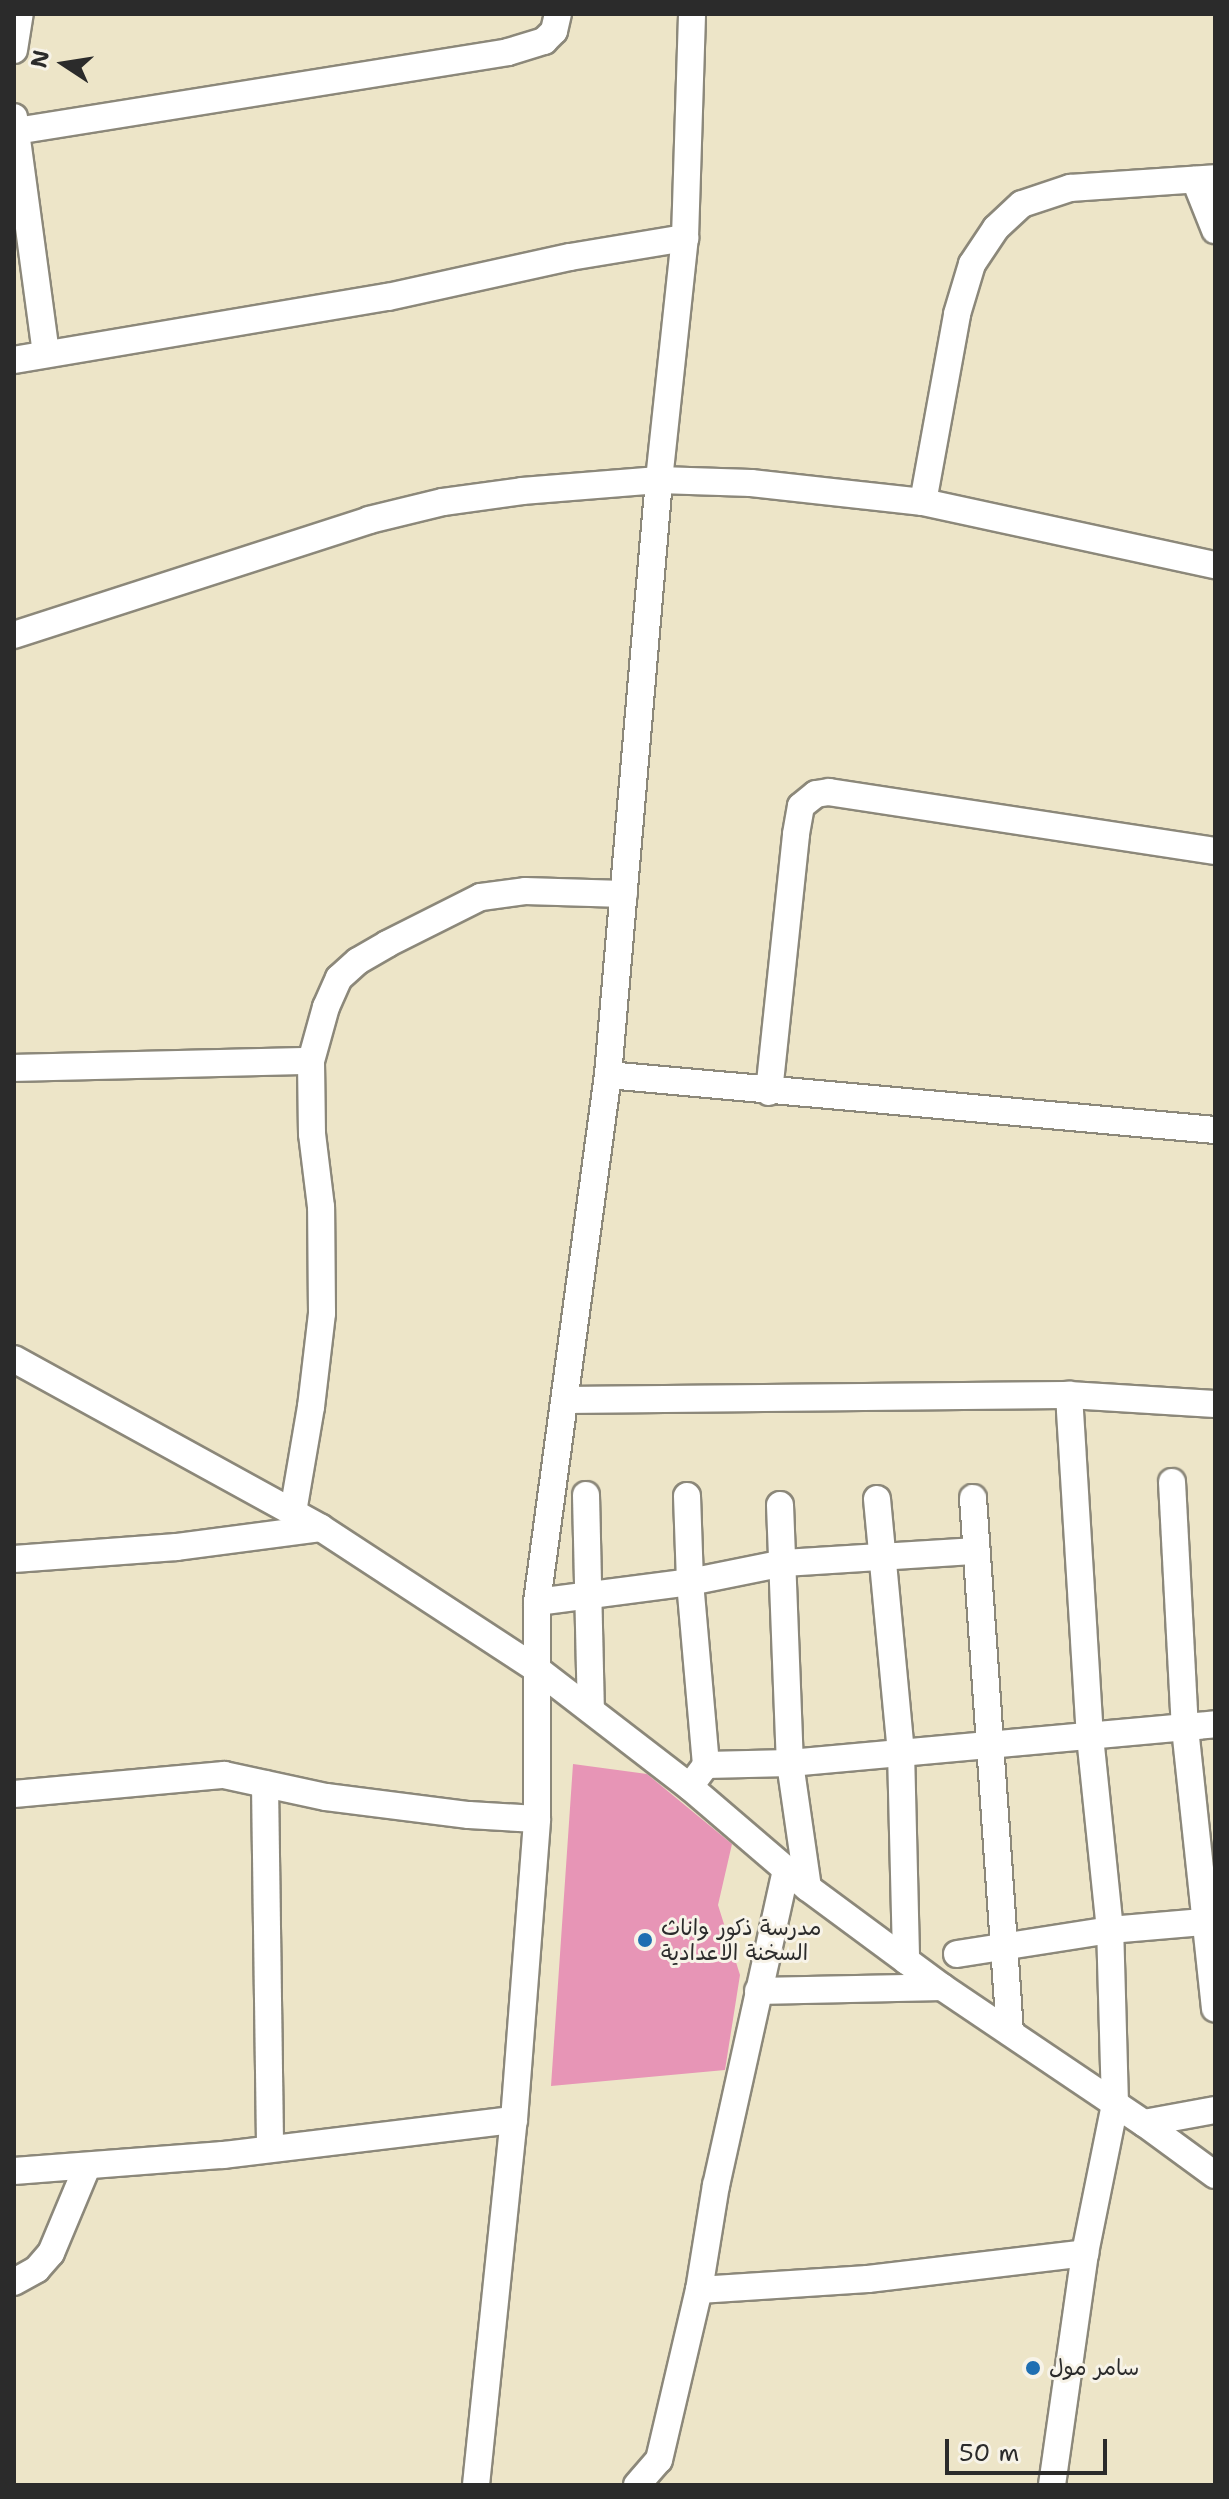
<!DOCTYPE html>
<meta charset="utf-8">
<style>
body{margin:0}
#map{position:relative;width:1229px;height:2499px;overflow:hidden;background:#ede5c8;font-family:"Shantell Sans","Playpen Sans Arabic",sans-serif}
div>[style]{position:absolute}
.building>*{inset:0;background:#e795b6}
.roads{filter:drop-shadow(2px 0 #8c887a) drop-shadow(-2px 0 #8c887a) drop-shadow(0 2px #8c887a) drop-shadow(0 -2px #8c887a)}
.minor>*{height:26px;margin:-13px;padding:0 13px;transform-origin:13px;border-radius:13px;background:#fff}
.dots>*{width:22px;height:22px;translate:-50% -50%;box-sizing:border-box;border:4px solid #f7f3e8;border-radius:50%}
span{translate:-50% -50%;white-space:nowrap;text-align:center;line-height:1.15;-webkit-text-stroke:6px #f7f3e8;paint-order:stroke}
.poi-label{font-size:22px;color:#2b2b2b}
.left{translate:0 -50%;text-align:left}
.frame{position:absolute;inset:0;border:16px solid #2b2b2b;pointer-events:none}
.north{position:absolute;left:24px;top:24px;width:80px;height:80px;-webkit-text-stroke:6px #f7f3e8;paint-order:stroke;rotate:282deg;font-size:22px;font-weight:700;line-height:32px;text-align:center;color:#2b2b2b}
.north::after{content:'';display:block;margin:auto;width:28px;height:36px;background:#2b2b2b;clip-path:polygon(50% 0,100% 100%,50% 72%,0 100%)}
.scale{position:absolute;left:945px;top:2439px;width:162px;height:36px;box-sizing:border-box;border:4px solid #2b2b2b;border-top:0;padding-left:10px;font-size:24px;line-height:28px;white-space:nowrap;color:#2b2b2b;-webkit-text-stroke:6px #f7f3e8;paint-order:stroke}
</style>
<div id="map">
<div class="building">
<i style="clip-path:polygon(573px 1764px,647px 1774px,732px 1844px,718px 1905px,740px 1975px,725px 2070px,551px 2086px)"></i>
</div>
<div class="roads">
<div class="minor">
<i style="left:14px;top:50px;width:36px;rotate:-81deg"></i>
<i style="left:14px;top:117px;width:239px;rotate:82.3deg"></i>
<i style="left:16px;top:131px;width:498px;rotate:-9.1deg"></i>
<i style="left:508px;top:52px;width:38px;rotate:-17deg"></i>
<i style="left:544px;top:41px;width:14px;rotate:-45deg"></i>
<i style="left:554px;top:31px;width:17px;rotate:-77deg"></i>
<i style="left:1195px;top:180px;width:54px;rotate:68.2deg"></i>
<i style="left:14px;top:360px;width:379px;rotate:-9.6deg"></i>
<i style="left:388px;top:297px;width:186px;rotate:-12.4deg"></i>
<i style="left:570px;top:257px;width:117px;rotate:-9.4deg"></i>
<i style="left:923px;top:502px;width:191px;rotate:-79.7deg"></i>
<i style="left:957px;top:314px;width:52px;rotate:-73.3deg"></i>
<i style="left:972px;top:264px;width:43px;rotate:-56.3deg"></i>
<i style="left:996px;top:228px;width:35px;rotate:-43deg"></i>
<i style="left:1022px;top:204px;width:51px;rotate:-18.4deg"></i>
<i style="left:1070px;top:188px;width:145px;rotate:-3.9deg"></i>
<i style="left:14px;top:635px;width:373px;rotate:-17.9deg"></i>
<i style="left:369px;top:520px;width:76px;rotate:-13.7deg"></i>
<i style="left:443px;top:502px;width:80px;rotate:-7.9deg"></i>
<i style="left:522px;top:491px;width:137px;rotate:-4.6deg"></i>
<i style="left:659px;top:480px;width:92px;rotate:1.9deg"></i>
<i style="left:751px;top:483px;width:173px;rotate:6.3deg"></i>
<i style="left:923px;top:502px;width:299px;rotate:12.2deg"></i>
<i style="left:14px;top:1068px;width:297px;rotate:-1.4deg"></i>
<i style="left:608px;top:1075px;width:609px;rotate:5.18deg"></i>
<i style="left:769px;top:1092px;width:259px;rotate:-84deg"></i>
<i style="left:796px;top:834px;width:28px;rotate:-80deg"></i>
<i style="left:801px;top:806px;width:19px;rotate:-39deg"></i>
<i style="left:816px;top:794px;width:13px;rotate:-9deg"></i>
<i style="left:829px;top:792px;width:390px;rotate:8.7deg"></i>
<i style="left:14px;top:1359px;width:350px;rotate:28.8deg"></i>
<i style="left:321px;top:1528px;width:259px;rotate:33.2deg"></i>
<i style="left:538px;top:1670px;width:192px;rotate:37.6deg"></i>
<i style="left:690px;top:1787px;width:155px;rotate:40.6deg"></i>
<i style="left:808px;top:1888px;width:167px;rotate:36.5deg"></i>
<i style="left:942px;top:1987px;width:244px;rotate:34deg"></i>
<i style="left:1144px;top:2123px;width:88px;rotate:36.2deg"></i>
<i style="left:565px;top:1400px;width:504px;rotate:-0.57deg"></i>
<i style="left:1069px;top:1395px;width:146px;rotate:3.5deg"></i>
<i style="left:1172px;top:1482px;width:246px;rotate:87deg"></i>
<i style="left:1185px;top:1728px;width:282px;rotate:83.9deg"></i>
<i style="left:586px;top:1495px;width:215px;rotate:88.7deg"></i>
<i style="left:687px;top:1496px;width:86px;rotate:88deg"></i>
<i style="left:690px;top:1582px;width:184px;rotate:85deg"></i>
<i style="left:706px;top:1765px;width:15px;rotate:127deg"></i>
<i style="left:973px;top:1498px;width:535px;rotate:86.04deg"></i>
<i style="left:877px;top:1499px;width:253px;rotate:84.6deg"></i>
<i style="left:901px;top:1751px;width:210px;rotate:88.6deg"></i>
<i style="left:780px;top:1505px;width:258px;rotate:87.8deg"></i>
<i style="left:790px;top:1763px;width:126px;rotate:81.8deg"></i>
<i style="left:293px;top:1512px;width:107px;rotate:-80.3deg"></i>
<i style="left:311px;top:1407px;width:95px;rotate:-83.3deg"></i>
<i style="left:322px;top:1313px;width:106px;rotate:-90.5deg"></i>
<i style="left:321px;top:1207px;width:74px;rotate:-97deg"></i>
<i style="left:312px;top:1134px;width:73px;rotate:-90.8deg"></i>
<i style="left:311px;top:1061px;width:56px;rotate:-74.5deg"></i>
<i style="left:326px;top:1007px;width:32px;rotate:-66deg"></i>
<i style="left:339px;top:978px;width:25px;rotate:-42deg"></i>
<i style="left:358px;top:961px;width:34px;rotate:-30deg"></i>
<i style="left:387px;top:944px;width:105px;rotate:-26.6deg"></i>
<i style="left:481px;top:897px;width:44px;rotate:-7.8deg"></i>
<i style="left:525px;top:891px;width:99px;rotate:1.7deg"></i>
<i style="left:14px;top:1559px;width:163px;rotate:-4.2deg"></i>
<i style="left:177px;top:1547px;width:145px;rotate:-7.5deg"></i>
<i style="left:537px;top:1602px;width:154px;rotate:-7.4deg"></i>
<i style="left:690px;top:1582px;width:96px;rotate:-11.4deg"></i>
<i style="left:784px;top:1563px;width:193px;rotate:-3.6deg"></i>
<i style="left:706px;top:1765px;width:84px;rotate:-1.4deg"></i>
<i style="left:790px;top:1763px;width:427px;rotate:-5.2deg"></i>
<i style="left:265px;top:1784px;width:364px;rotate:89.2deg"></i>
<i style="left:14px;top:1794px;width:211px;rotate:-5.2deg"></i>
<i style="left:224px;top:1775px;width:104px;rotate:12.2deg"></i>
<i style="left:326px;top:1797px;width:144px;rotate:7.2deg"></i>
<i style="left:469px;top:1815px;width:68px;rotate:3.4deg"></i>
<i style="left:786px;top:1870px;width:323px;rotate:102.5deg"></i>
<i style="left:716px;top:2185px;width:106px;rotate:99.2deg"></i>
<i style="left:699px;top:2290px;width:169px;rotate:-3.7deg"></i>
<i style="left:868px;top:2279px;width:219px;rotate:-6.8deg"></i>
<i style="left:957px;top:1954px;width:155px;rotate:-8.9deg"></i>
<i style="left:1110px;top:1930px;width:105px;rotate:-4.9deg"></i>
<i style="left:758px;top:1991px;width:184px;rotate:-1.2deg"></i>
<i style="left:1144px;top:2123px;width:72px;rotate:-10.4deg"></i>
<i style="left:14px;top:2171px;width:210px;rotate:-4.4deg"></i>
<i style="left:223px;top:2155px;width:293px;rotate:-6.9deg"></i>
<i style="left:14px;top:2282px;width:26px;rotate:-29deg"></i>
<i style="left:37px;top:2269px;width:21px;rotate:-49deg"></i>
<i style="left:51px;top:2253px;width:93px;rotate:-67.3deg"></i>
<i style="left:476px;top:2485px;width:367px;rotate:-84.1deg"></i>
<i style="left:514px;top:2120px;width:302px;rotate:-85.6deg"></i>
<i style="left:537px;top:1819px;width:217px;rotate:-90deg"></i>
<i style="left:537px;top:1602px;width:532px;rotate:-82.33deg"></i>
<i style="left:608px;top:1075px;width:597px;rotate:-85.1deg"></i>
<i style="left:659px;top:480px;width:243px;rotate:-83.9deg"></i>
<i style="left:685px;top:238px;width:224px;rotate:-88.2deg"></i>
<i style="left:637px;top:2485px;width:33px;rotate:-49deg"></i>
<i style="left:659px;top:2460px;width:175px;rotate:-76.8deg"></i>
<i style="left:1052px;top:2485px;width:234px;rotate:-81.9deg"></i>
<i style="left:1085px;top:2253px;width:152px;rotate:-78.6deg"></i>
<i style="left:1115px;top:2104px;width:174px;rotate:-91.6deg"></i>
<i style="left:1110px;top:1930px;width:193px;rotate:-95.9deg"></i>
<i style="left:1090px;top:1738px;width:344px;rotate:-93.5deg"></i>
</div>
</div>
<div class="dots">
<i style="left:645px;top:1940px;background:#1f6fb2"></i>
<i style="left:1033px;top:2368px;background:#1f6fb2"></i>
</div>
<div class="poi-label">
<span class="left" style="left:661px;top:1940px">مدرسة ذكور واناث<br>السخنة الاعدادية</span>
<span class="left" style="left:1049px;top:2368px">سامر مول</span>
</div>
<div class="frame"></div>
<div class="north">N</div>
<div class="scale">50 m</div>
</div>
